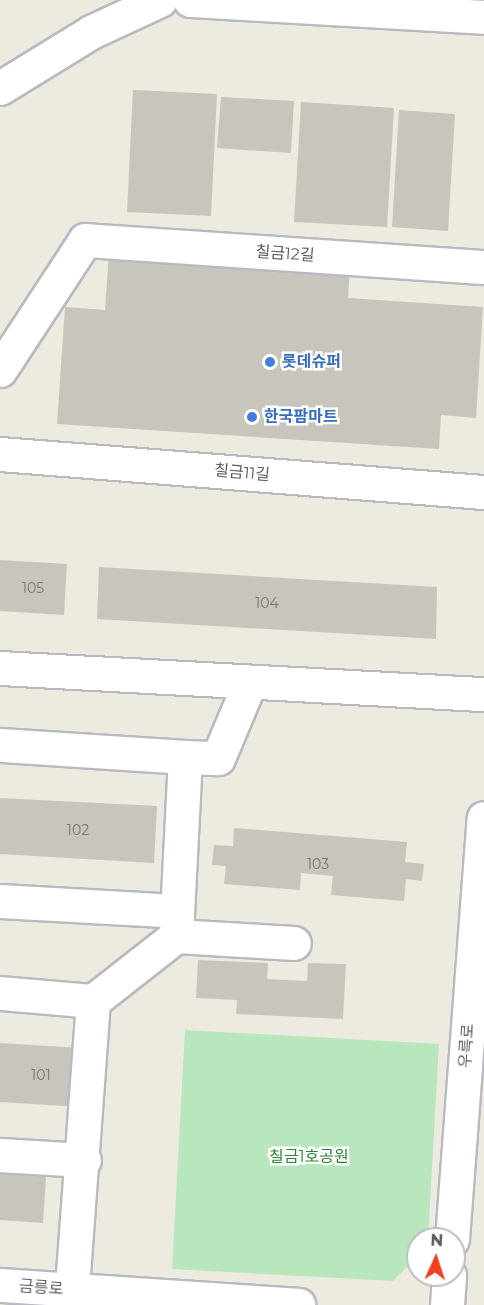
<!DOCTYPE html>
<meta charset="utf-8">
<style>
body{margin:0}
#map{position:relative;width:484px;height:1305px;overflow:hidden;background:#edebdf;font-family:Montserrat,"Noto Sans KR",sans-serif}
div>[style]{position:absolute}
.green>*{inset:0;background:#b9e7bd}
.building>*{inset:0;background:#c8c5bc}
.roads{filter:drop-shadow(2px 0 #b8bac0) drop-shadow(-2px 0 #b8bac0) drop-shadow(0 2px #b8bac0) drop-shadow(0 -2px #b8bac0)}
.minor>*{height:33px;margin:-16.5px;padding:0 16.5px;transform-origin:16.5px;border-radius:16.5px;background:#fff}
.dots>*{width:16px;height:16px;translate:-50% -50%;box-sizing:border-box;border:3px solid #fff;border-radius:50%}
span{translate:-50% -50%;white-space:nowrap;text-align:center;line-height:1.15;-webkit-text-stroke:5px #fff;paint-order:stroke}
.number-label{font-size:14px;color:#747678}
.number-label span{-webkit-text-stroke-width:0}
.street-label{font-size:16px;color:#585c62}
.shop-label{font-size:16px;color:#366cbe;font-weight:700}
.left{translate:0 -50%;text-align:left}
.park-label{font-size:16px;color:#2e8438}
.north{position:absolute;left:406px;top:1227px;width:60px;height:60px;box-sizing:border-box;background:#fff;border:2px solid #bcbec0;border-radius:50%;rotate:3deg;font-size:16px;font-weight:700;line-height:24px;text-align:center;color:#585c62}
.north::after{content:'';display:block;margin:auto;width:21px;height:27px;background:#f53e1d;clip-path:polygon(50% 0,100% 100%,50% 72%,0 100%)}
</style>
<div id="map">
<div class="green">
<i style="clip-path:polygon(185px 1030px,439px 1044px,428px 1239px,418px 1239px,418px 1256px,393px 1281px,172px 1269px)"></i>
</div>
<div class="building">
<i style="clip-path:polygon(133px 90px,217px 94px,211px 216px,127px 212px)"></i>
<i style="clip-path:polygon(221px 97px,294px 101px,291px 153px,217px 148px)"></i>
<i style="clip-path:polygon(301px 102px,394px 108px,387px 227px,294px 222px)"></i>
<i style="clip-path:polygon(399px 110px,455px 114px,448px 231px,392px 227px)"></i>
<i style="clip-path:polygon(109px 253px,350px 269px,348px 298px,483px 307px,476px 418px,441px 415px,439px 449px,57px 424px,65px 307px,105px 310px)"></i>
<i style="clip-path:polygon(0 560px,67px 564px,64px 615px,0 611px)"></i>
<i style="clip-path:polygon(99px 567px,437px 587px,436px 639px,97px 619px)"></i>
<i style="clip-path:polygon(0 798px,157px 806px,154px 863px,0 854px)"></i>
<i style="clip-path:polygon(234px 828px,407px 842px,405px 862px,424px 864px,422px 881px,406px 879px,404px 901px,331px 895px,333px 876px,301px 873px,300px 890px,224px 884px,226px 866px,212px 865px,214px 845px,233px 846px)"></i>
<i style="clip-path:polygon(198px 960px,268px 963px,267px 979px,307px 981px,308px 963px,346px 964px,343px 1019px,236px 1014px,237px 1000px,196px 998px)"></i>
<i style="clip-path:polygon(0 1043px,82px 1048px,80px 1107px,0 1102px)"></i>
<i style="clip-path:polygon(0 1174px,46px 1177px,43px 1223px,0 1220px)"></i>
</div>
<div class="roads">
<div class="minor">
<i style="left:190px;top:0;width:294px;rotate:3.3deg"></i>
<i style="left:0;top:88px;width:107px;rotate:-31.6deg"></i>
<i style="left:91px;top:32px;width:76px;rotate:-24.9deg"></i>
<i style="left:0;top:370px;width:155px;rotate:-56.8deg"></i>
<i style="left:85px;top:240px;width:400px;rotate:3.9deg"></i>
<i style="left:0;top:454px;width:485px;rotate:4.5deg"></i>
<i style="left:0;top:668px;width:485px;rotate:3.1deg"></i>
<i style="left:0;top:745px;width:185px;rotate:3.7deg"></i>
<i style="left:185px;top:757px;width:179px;rotate:92.9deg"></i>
<i style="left:176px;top:936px;width:105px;rotate:141.9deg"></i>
<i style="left:93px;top:1001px;width:290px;rotate:94.2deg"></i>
<i style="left:185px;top:757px;width:33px;rotate:2deg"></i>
<i style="left:218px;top:758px;width:82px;rotate:-67.2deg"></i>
<i style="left:0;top:901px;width:177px;rotate:3.2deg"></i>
<i style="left:176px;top:936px;width:118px;rotate:3.4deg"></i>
<i style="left:0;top:993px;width:93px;rotate:4.9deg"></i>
<i style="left:0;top:1155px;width:84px;rotate:3.4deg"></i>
<i style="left:452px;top:1239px;width:422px;rotate:-85.7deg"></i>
<i style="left:0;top:1285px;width:299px;rotate:3.8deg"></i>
<i style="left:447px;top:1305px;width:30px;rotate:-86deg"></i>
</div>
</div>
<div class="dots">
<i style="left:270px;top:362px;background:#3f7fe0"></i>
<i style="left:252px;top:417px;background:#3f7fe0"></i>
</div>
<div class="number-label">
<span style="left:33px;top:588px">105</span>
<span style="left:267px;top:603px">104</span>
<span style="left:78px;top:830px">102</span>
<span style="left:318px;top:864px">103</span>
<span style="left:41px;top:1075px">101</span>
</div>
<div class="street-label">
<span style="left:285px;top:254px;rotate:4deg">칠금12길</span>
<span style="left:242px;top:473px;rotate:5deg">칠금11길</span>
<span style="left:467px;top:1046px;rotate:-86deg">우륵로</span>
<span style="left:41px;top:1288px;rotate:4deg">금릉로</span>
</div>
<div class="shop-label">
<span class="left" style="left:282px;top:362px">롯데슈퍼</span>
<span class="left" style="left:264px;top:417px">한국팜마트</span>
</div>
<div class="park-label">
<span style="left:309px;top:1157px">칠금1호공원</span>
</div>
<div class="north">N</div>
</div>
